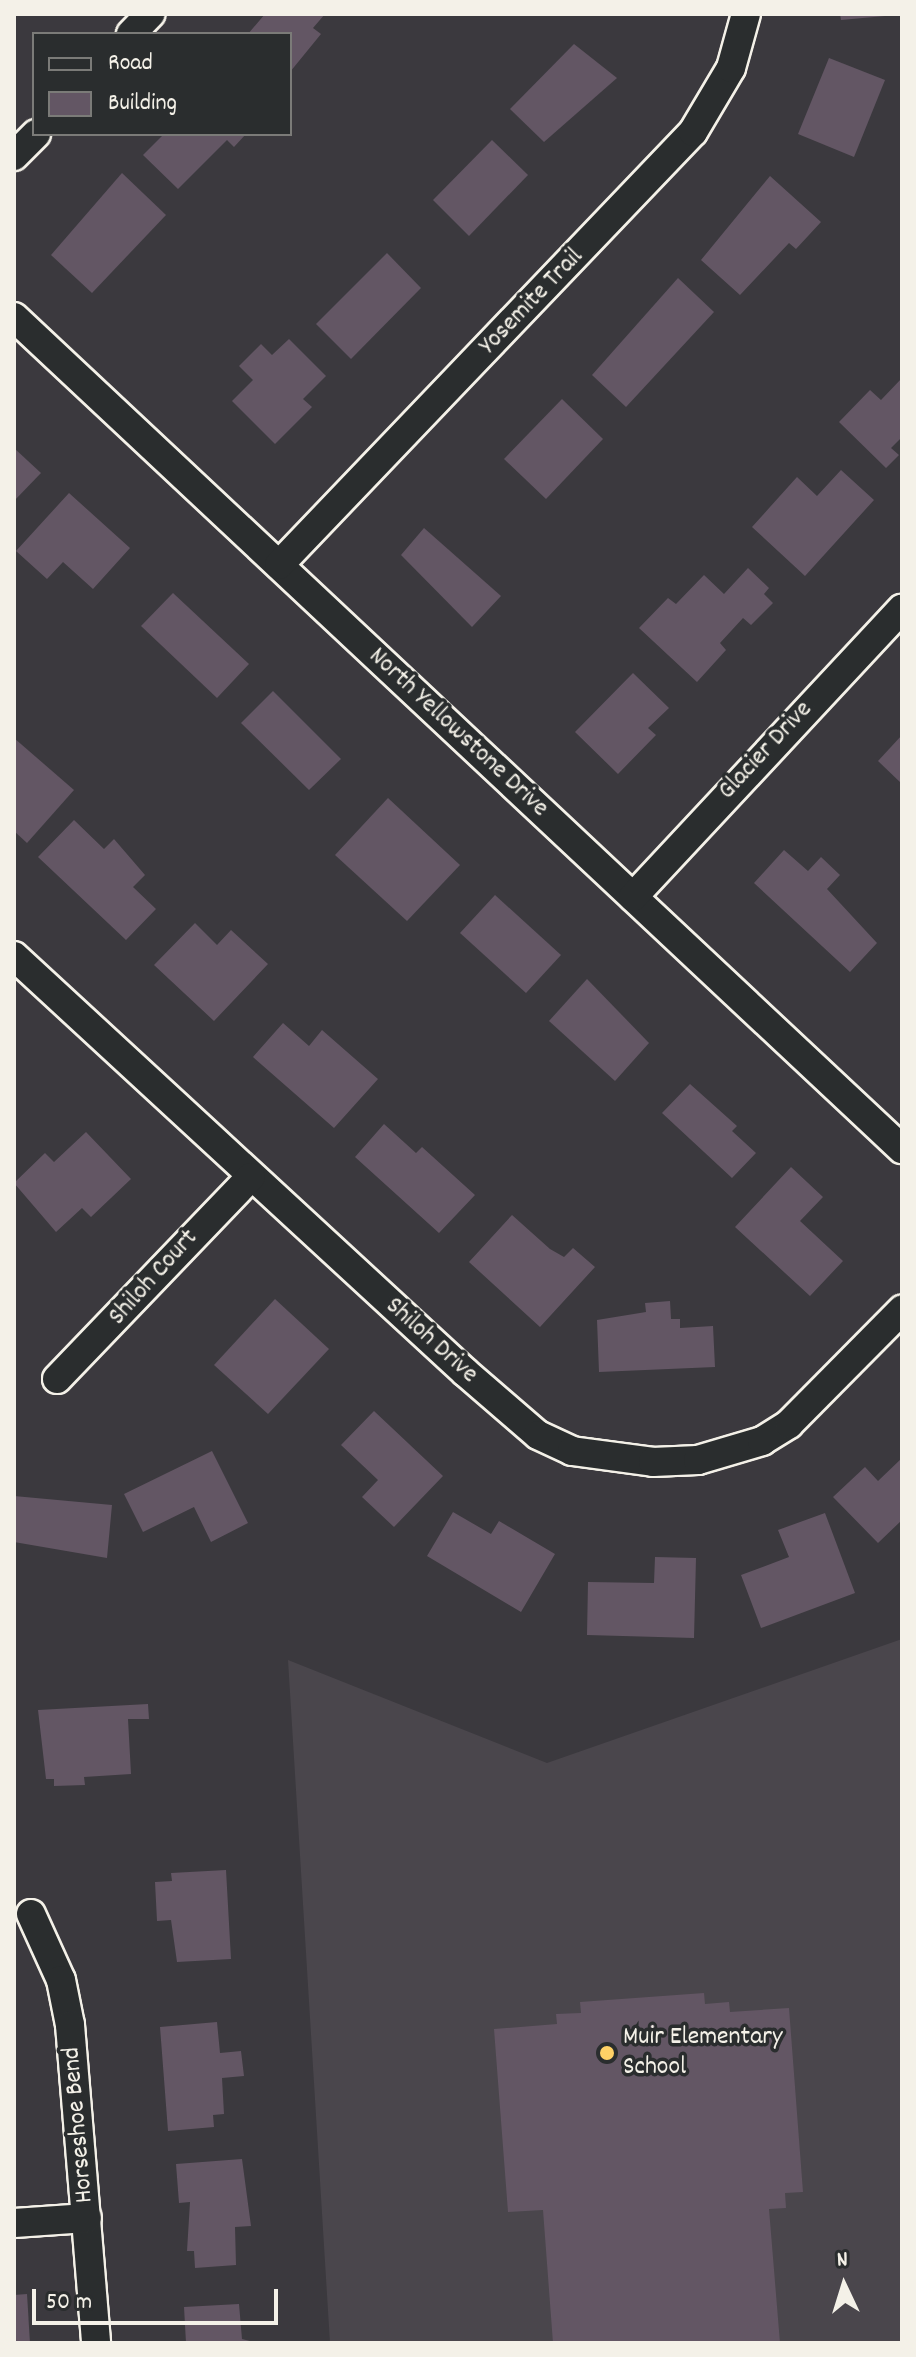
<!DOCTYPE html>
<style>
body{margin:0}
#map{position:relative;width:916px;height:2357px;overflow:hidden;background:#3b393e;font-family:Dekko,sans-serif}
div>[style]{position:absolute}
.built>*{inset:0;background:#4a464c}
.building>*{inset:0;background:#635664}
.roads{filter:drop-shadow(2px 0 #f4f1e8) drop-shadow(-2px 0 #f4f1e8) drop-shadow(0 2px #f4f1e8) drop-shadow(0 -2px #f4f1e8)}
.minor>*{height:28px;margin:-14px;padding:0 14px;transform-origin:14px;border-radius:14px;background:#2a2d2e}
.dots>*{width:22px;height:22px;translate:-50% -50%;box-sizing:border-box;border:4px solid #2a2d2e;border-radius:50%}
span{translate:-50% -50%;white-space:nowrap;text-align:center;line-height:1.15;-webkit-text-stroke:7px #2a2d2e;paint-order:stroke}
.street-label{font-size:26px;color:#f4f1e8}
.poi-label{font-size:26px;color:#f4f1e8}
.left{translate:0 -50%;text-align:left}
.frame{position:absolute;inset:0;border:16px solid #f4f1e8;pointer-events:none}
.legend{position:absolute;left:32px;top:32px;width:260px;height:104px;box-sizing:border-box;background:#2a2d2e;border:2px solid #7b7b78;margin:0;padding:10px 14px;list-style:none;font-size:24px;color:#f4f1e8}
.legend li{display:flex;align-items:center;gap:16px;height:40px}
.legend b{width:40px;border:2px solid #7b7b78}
.north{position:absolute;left:804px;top:2245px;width:80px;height:80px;-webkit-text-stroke:6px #2a2d2e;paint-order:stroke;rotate:356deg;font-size:22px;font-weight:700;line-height:32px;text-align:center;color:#f4f1e8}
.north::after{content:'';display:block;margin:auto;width:28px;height:36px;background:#f4f1e8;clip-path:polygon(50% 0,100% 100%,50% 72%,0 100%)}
.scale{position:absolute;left:32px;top:2289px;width:246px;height:36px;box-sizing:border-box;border:4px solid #f4f1e8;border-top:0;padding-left:10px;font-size:24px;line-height:28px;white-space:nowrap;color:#f4f1e8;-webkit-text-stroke:6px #2a2d2e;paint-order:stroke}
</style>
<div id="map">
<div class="built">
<i style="clip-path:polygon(902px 1639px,902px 2343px,330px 2343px,288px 1660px,547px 1763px)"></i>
</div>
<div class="building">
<i style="clip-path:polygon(265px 14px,325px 14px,313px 28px,321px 34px,290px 72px,290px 34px,248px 34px)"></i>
<i style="clip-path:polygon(840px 14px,885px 14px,885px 16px,841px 20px)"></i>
<i style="clip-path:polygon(574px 44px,617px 78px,544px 142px,510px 109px)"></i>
<i style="clip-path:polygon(829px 58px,885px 80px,854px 157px,798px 134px)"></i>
<i style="clip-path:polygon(164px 134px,246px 134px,234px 147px,227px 140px,178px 189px,143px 155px)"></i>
<i style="clip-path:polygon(492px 140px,528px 175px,469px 236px,433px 200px)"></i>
<i style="clip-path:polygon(122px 173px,166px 215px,92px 293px,51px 255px)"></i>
<i style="clip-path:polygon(770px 176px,821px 222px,796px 249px,789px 243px,740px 295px,701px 260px)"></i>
<i style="clip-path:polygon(387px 253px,421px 288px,351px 359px,316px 324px)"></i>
<i style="clip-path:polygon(678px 278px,714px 312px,626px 407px,592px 375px)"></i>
<i style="clip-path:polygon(289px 339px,326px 376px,303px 399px,312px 407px,275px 444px,232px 401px,253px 380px,239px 366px,261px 344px,272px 355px)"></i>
<i style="clip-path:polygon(902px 378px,902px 437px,891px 448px,899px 455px,886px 468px,839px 422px,870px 390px,881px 400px)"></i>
<i style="clip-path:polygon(562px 399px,603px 439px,546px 499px,504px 459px)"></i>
<i style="clip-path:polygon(14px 448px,41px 473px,14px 501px)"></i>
<i style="clip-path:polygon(841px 470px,874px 500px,805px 576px,752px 527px,797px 477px,817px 496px)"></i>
<i style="clip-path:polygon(69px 493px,130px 548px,93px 589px,63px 562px,47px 579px,16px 551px)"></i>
<i style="clip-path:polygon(424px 528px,501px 596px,472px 627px,401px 555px)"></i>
<i style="clip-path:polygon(748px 568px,769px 588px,764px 594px,773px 603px,751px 625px,743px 618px,720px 643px,726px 650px,697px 682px,639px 628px,668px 598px,676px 604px,704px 575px,724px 594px)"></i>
<i style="clip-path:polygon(173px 593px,249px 664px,217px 698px,141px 626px)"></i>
<i style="clip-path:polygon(633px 673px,669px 708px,648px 728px,656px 735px,618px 774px,575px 732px)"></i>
<i style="clip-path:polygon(273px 691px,341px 759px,309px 790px,241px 723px)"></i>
<i style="clip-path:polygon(902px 735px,902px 784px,878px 761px)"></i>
<i style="clip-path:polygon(14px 738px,74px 790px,27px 843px,14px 831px)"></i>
<i style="clip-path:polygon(388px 798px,460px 865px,407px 921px,335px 855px)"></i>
<i style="clip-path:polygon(74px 820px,104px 849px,114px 839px,145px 875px,133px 887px,156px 909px,126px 940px,38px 857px)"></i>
<i style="clip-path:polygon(784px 850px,808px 871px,821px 857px,840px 875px,827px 889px,877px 943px,850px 972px,754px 883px)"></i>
<i style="clip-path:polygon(495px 895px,561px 955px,526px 993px,460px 933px)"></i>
<i style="clip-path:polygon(195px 923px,217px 945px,231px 930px,268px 964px,214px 1021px,154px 965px)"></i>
<i style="clip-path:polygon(587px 979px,649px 1043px,615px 1081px,549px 1021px)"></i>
<i style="clip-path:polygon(283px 1023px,309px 1046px,322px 1030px,378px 1079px,334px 1128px,253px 1057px)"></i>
<i style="clip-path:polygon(690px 1084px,737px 1126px,732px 1131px,756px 1153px,732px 1178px,662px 1113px)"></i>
<i style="clip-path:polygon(384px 1124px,416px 1153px,422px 1147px,475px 1195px,439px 1233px,355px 1157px)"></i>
<i style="clip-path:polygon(86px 1132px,131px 1179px,91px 1217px,82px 1208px,56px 1232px,14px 1183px,45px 1153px,54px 1162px)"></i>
<i style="clip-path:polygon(791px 1167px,823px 1197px,800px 1221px,843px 1261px,810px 1296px,735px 1227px)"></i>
<i style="clip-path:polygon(512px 1215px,550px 1249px,564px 1257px,573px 1248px,595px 1267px,540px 1327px,469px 1262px)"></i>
<i style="clip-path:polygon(275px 1299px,329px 1349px,268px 1414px,214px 1365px)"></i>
<i style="clip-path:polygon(670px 1301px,671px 1319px,680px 1319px,680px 1328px,713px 1326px,715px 1367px,599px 1372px,597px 1320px,646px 1312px,645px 1303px)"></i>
<i style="clip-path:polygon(374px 1411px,443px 1476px,394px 1527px,362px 1497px,378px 1480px,341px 1445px)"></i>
<i style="clip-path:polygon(212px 1451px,248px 1523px,211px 1542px,194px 1507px,143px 1532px,124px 1494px)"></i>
<i style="clip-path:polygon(902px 1458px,902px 1520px,878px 1543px,833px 1497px,865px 1467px,878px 1481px)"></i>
<i style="clip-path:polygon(14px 1496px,112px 1505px,107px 1558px,14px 1542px)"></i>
<i style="clip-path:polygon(453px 1512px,491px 1534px,499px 1521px,555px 1554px,521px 1612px,427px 1556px)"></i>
<i style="clip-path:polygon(825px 1513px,855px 1593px,761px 1628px,741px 1575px,789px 1557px,778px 1530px)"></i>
<i style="clip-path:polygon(655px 1557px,696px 1558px,694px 1638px,587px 1635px,588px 1582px,654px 1583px)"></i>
<i style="clip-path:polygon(148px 1704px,149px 1719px,128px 1719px,131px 1774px,84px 1777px,85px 1785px,54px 1786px,54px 1779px,46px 1779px,38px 1710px)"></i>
<i style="clip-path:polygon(226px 1870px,231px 1959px,177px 1962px,171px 1920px,157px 1921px,155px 1882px,172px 1881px,171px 1873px)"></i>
<i style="clip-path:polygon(704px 1993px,705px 2004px,729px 2002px,730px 2012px,789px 2008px,803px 2192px,785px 2193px,786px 2208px,769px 2209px,780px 2343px,553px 2343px,543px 2210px,508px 2212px,494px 2029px,557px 2024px,556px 2014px,581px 2013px,580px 2002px)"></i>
<i style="clip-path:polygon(217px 2022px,220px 2053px,241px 2051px,244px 2076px,222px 2078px,224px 2114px,213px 2115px,214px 2127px,168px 2131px,160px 2027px)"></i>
<i style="clip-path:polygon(242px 2159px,251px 2226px,235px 2227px,236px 2265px,195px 2268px,194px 2251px,187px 2251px,190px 2202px,179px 2203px,176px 2164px)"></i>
<i style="clip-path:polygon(27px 2294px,30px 2343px,14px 2343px,14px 2295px)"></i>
<i style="clip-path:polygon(239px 2304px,242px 2339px,258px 2343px,186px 2343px,184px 2307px)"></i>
</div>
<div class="roads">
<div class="minor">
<i style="left:131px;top:34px;width:28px;rotate:-46deg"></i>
<i style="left:14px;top:156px;width:31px;rotate:-45deg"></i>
<i style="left:14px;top:317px;width:1217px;rotate:43.14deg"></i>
<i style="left:279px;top:565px;width:599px;rotate:-46.29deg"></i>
<i style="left:693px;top:132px;width:74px;rotate:-59.3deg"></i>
<i style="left:731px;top:68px;width:56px;rotate:-74.5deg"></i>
<i style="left:633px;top:897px;width:394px;rotate:-47deg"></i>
<i style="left:14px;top:956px;width:614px;rotate:42.69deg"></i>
<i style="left:465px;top:1372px;width:96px;rotate:40.8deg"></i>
<i style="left:538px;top:1435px;width:38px;rotate:25deg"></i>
<i style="left:572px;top:1451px;width:82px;rotate:7.7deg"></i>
<i style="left:653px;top:1462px;width:45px;rotate:-2.5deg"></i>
<i style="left:698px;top:1460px;width:67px;rotate:-16.5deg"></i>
<i style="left:762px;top:1441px;width:32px;rotate:-32deg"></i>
<i style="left:789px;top:1424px;width:161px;rotate:-45.3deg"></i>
<i style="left:57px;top:1379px;width:280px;rotate:-46.2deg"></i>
<i style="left:31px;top:1914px;width:72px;rotate:65.6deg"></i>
<i style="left:61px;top:1980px;width:46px;rotate:78.7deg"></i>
<i style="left:70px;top:2025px;width:319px;rotate:85.3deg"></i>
<i style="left:14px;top:2223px;width:73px;rotate:-3.9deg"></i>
</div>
</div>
<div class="dots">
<i style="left:607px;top:2053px;background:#ffd166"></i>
</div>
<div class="street-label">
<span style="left:532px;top:302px;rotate:-46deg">Yosemite Trail</span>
<span style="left:458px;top:733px;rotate:43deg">North Yellowstone Drive</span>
<span style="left:766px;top:751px;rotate:-47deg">Glacier Drive</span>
<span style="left:154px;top:1278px;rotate:-48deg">Shiloh Court</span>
<span style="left:431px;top:1341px;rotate:42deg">Shiloh Drive</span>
<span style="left:79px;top:2125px;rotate:-95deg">Horseshoe Bend</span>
</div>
<div class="poi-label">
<span class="left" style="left:623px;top:2053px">Muir Elementary<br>School</span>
</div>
<div class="frame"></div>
<ul class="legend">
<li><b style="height:10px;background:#2a2d2e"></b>Road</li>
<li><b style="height:22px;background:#635664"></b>Building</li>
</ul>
<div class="north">N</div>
<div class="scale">50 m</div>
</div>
